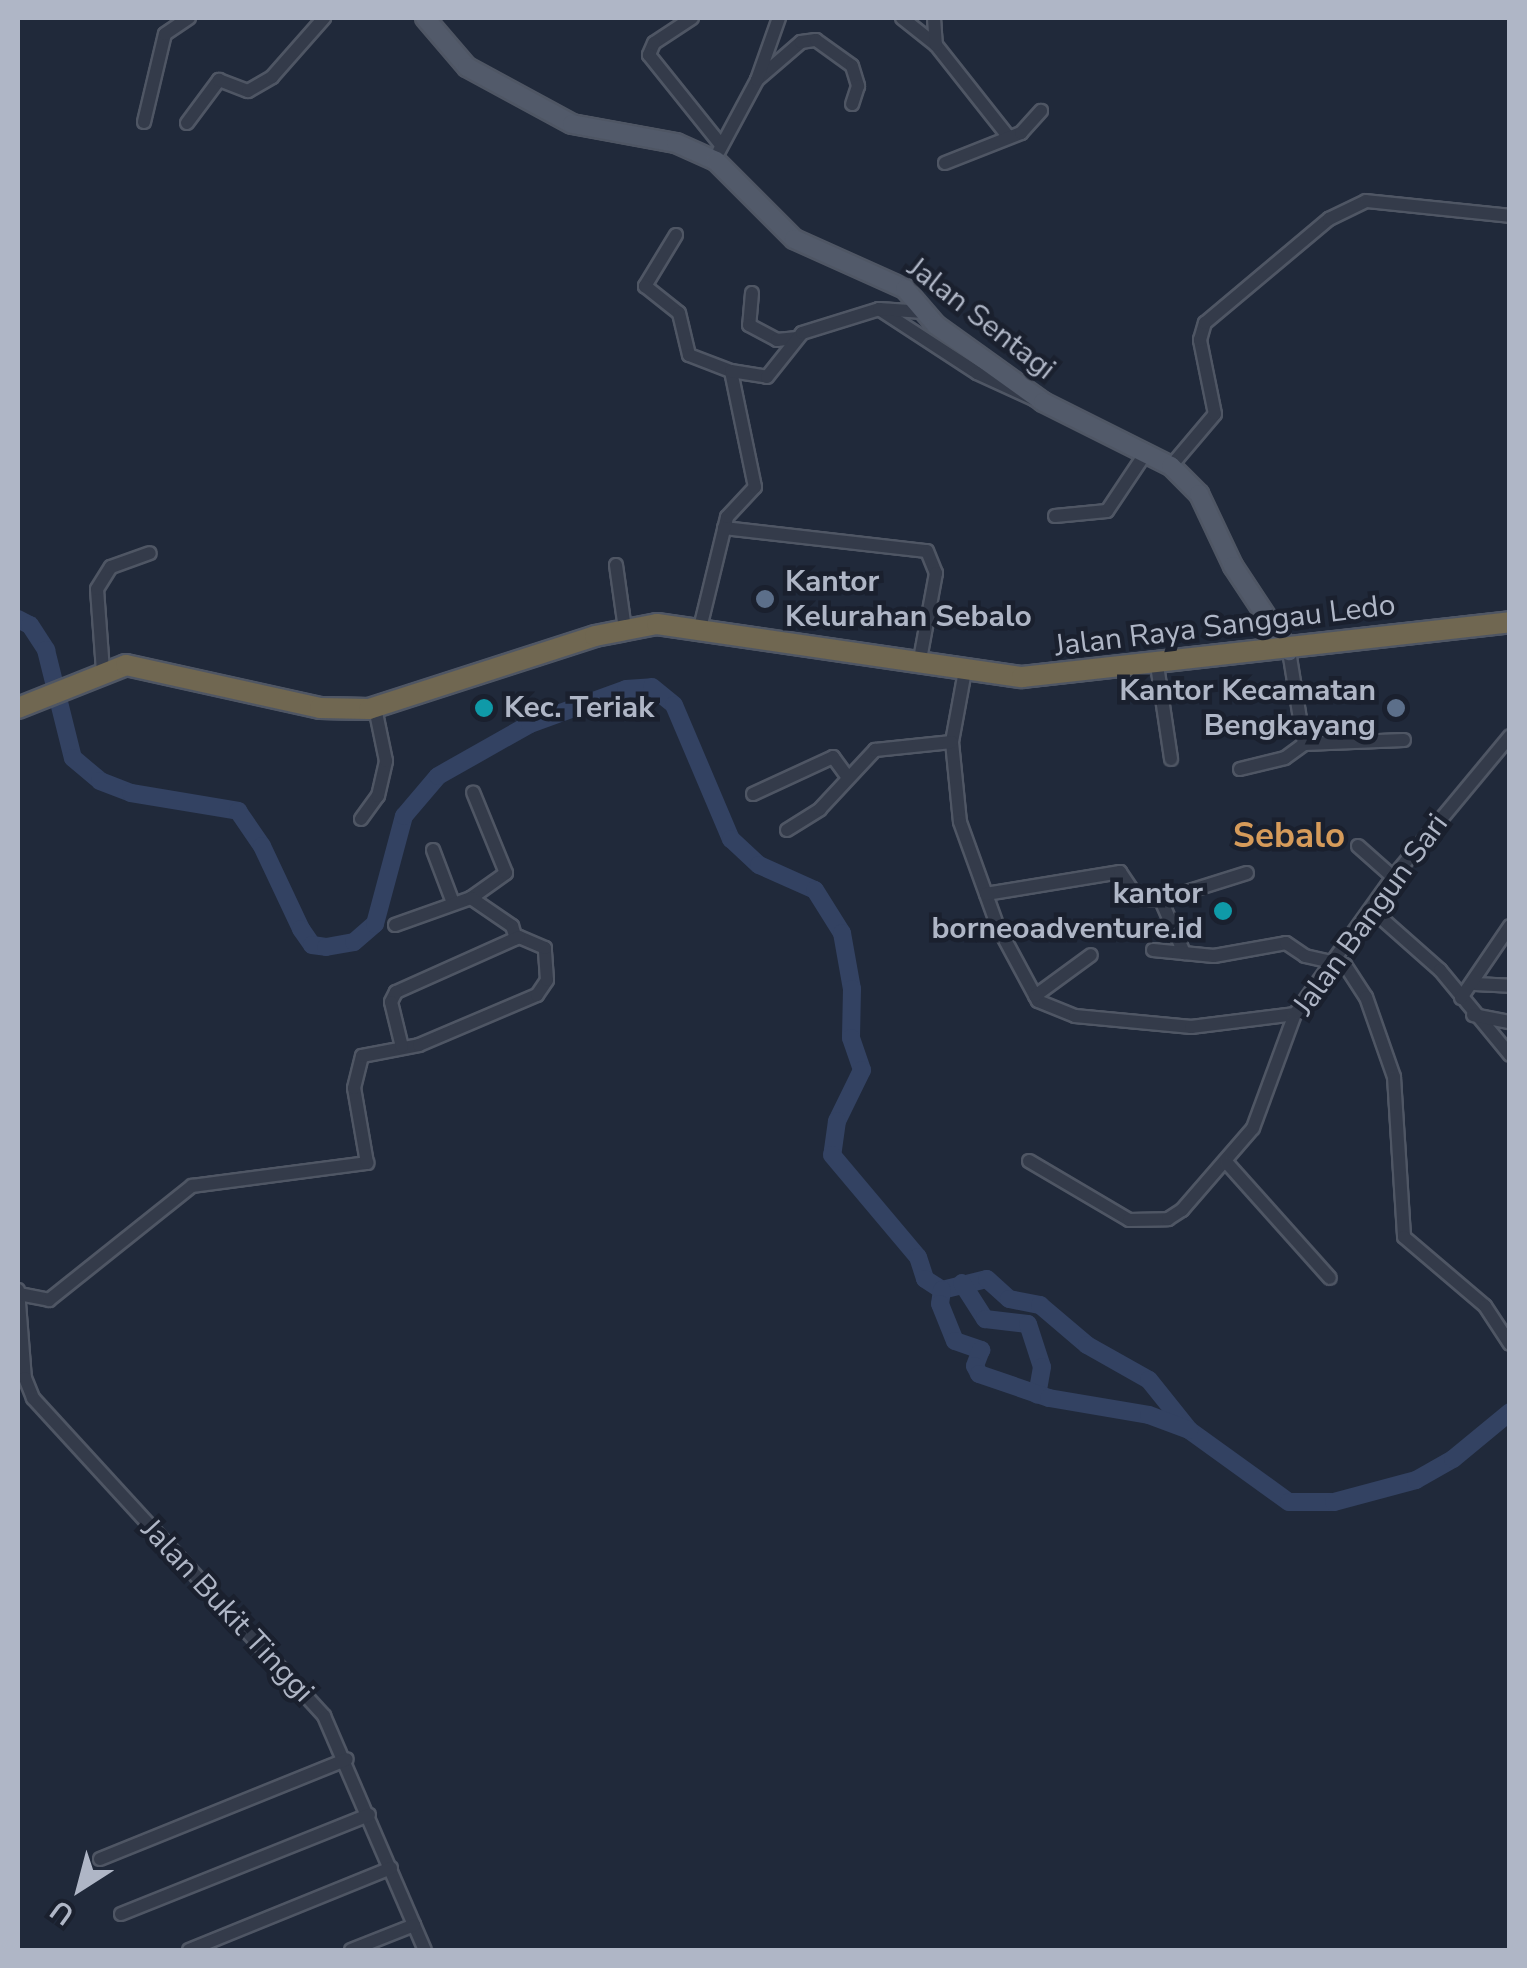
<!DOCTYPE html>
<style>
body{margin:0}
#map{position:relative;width:1527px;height:1968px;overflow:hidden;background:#20293a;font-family:"Nunito Sans",sans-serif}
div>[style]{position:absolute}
.river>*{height:18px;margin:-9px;padding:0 9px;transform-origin:9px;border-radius:9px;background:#334262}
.roads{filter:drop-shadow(2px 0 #4f5664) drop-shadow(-2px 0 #4f5664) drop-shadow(0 2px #4f5664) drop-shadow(0 -2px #4f5664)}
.minor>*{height:12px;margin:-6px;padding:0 6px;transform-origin:6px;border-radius:6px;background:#343b4a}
.major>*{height:18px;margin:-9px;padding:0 9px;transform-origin:9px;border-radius:9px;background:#525a6a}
.highway>*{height:20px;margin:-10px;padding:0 10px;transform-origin:10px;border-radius:10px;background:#706751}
.dots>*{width:28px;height:28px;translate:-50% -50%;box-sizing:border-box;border:5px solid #1a202e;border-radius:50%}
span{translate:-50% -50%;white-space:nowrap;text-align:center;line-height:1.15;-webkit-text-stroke:9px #1a202e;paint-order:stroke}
.street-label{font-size:30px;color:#afb6c6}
.poi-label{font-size:30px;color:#afb6c6;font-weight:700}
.left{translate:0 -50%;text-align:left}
.right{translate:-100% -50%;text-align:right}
.quarter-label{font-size:35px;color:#d69b5a;font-weight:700}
.frame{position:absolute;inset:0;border:20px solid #afb6c6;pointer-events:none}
.north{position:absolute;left:30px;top:1838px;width:100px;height:100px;-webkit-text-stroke:8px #1a202e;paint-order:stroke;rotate:216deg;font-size:28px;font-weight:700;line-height:40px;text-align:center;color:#afb6c6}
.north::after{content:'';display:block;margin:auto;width:35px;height:45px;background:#afb6c6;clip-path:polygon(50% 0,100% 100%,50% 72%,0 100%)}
</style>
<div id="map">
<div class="river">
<i style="left:18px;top:619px;width:13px;rotate:27deg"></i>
<i style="left:30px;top:625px;width:30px;rotate:57deg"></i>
<i style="left:46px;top:650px;width:111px;rotate:76deg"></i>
<i style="left:73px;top:758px;width:35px;rotate:40deg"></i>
<i style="left:100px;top:781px;width:33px;rotate:21deg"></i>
<i style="left:131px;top:793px;width:109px;rotate:9.5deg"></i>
<i style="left:238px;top:811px;width:42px;rotate:55.6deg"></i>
<i style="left:262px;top:846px;width:92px;rotate:64.8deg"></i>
<i style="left:301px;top:929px;width:19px;rotate:55deg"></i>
<i style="left:312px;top:945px;width:14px;rotate:8deg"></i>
<i style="left:326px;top:947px;width:28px;rotate:-10deg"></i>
<i style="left:354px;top:942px;width:28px;rotate:-41deg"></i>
<i style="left:375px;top:924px;width:112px;rotate:-75deg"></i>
<i style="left:404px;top:816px;width:52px;rotate:-49.6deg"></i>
<i style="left:438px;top:776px;width:106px;rotate:-29.5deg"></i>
<i style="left:530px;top:724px;width:102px;rotate:-20deg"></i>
<i style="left:626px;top:689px;width:26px;rotate:-4deg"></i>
<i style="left:652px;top:687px;width:28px;rotate:39deg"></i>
<i style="left:674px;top:705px;width:146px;rotate:67deg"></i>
<i style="left:731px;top:839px;width:38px;rotate:43deg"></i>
<i style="left:759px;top:865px;width:61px;rotate:24.1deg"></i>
<i style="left:815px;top:890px;width:51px;rotate:57.9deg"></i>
<i style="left:842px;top:933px;width:57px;rotate:79.9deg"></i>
<i style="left:852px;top:989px;width:49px;rotate:91.2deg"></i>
<i style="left:851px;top:1038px;width:34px;rotate:71deg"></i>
<i style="left:862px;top:1070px;width:57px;rotate:116.1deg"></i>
<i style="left:837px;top:1121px;width:34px;rotate:98deg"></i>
<i style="left:832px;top:1155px;width:133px;rotate:49.9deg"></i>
<i style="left:918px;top:1257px;width:23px;rotate:72deg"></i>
<i style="left:925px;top:1279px;width:20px;rotate:33deg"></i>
<i style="left:942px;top:1290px;width:46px;rotate:-13.7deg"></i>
<i style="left:987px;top:1279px;width:30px;rotate:42deg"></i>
<i style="left:1009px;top:1299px;width:32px;rotate:11deg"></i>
<i style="left:1040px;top:1305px;width:62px;rotate:40.4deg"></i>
<i style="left:1087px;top:1345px;width:71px;rotate:29.4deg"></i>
<i style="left:1149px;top:1380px;width:64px;rotate:51.3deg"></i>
<i style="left:1189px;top:1430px;width:123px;rotate:35.8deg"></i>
<i style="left:1289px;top:1502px;width:45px"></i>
<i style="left:1334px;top:1502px;width:85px;rotate:-15deg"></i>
<i style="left:1416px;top:1480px;width:43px;rotate:-29.6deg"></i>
<i style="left:1453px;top:1459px;width:74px;rotate:-39.5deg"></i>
<i style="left:962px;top:1283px;width:43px;rotate:57.4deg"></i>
<i style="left:985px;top:1319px;width:43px;rotate:6.6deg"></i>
<i style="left:1028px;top:1324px;width:45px;rotate:72deg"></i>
<i style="left:1042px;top:1367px;width:28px;rotate:100deg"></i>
<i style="left:942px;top:1290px;width:14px;rotate:98deg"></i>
<i style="left:940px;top:1304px;width:40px;rotate:68deg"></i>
<i style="left:955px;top:1341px;width:28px;rotate:19deg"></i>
<i style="left:981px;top:1350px;width:17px;rotate:111deg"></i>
<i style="left:975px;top:1366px;width:9px;rotate:63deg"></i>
<i style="left:979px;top:1374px;width:74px;rotate:18.9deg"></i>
<i style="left:1049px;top:1398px;width:101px;rotate:9.6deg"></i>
<i style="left:1149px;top:1415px;width:43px;rotate:20.6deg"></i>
</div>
<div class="roads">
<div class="minor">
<i style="left:692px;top:18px;width:45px;rotate:146.7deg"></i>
<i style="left:654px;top:43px;width:13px;rotate:113deg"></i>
<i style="left:649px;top:55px;width:115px;rotate:51.3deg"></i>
<i style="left:902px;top:18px;width:43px;rotate:38.5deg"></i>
<i style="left:936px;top:45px;width:115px;rotate:51.7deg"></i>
<i style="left:934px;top:18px;width:27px;rotate:86deg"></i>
<i style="left:757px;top:80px;width:58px;rotate:-40.8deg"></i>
<i style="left:801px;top:42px;width:15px;rotate:-8deg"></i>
<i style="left:816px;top:40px;width:44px;rotate:35.8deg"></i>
<i style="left:852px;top:66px;width:21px;rotate:73deg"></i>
<i style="left:858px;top:86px;width:19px;rotate:108deg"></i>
<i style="left:144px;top:122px;width:90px;rotate:-76.6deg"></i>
<i style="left:165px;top:34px;width:29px;rotate:-34deg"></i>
<i style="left:187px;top:123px;width:54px;rotate:-53.3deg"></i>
<i style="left:219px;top:80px;width:31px;rotate:21deg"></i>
<i style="left:248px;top:91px;width:28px;rotate:-30deg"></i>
<i style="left:272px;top:77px;width:79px;rotate:-48.6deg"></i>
<i style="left:719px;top:151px;width:81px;rotate:-61.8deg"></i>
<i style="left:757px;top:80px;width:66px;rotate:-70.5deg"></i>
<i style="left:945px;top:163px;width:82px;rotate:-21.5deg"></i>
<i style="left:1021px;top:133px;width:30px;rotate:-48deg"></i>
<i style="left:676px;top:235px;width:60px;rotate:121.3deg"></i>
<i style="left:645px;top:286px;width:43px;rotate:38.5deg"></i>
<i style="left:679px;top:313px;width:43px;rotate:76.6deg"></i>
<i style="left:689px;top:355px;width:45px;rotate:20.9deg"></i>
<i style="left:752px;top:293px;width:32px;rotate:95deg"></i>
<i style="left:749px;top:325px;width:32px;rotate:28deg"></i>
<i style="left:777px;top:340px;width:18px;rotate:-6deg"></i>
<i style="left:879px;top:309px;width:117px;rotate:33.1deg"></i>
<i style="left:977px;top:373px;width:65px;rotate:24.6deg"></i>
<i style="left:1171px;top:466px;width:68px;rotate:-49.8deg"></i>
<i style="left:1215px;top:414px;width:76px;rotate:-101.5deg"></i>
<i style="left:1200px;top:340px;width:18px;rotate:-74deg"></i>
<i style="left:1205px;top:323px;width:162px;rotate:-40deg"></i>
<i style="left:1329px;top:219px;width:41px;rotate:-25.9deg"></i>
<i style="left:1366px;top:201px;width:145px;rotate:5.9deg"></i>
<i style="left:1055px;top:516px;width:52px;rotate:-5.5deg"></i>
<i style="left:1107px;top:511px;width:69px;rotate:-56.3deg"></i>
<i style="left:724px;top:528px;width:204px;rotate:6.5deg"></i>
<i style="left:927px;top:551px;width:24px;rotate:68deg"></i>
<i style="left:936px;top:573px;width:94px;rotate:100.5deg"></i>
<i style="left:616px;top:565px;width:65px;rotate:82deg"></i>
<i style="left:700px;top:628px;width:114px;rotate:-76.3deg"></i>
<i style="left:727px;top:517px;width:41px;rotate:-47deg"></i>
<i style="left:755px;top:487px;width:118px;rotate:-101.7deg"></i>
<i style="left:731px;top:371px;width:36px;rotate:9deg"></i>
<i style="left:767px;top:377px;width:56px;rotate:-51.5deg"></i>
<i style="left:802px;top:333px;width:81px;rotate:-17.3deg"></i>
<i style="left:879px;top:309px;width:45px;rotate:3.8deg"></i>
<i style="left:1289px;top:651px;width:94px;rotate:80.8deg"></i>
<i style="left:1304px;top:744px;width:100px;rotate:-2.3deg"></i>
<i style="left:1157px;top:665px;width:95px;rotate:81.5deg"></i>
<i style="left:103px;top:671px;width:82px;rotate:-94.2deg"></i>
<i style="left:97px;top:589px;width:26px;rotate:-58deg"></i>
<i style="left:111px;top:567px;width:41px;rotate:-19.7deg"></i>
<i style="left:965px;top:671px;width:72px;rotate:100.4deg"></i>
<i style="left:952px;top:742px;width:80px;rotate:84.3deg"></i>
<i style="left:960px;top:822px;width:109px;rotate:70.2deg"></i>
<i style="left:997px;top:925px;width:86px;rotate:61.7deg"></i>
<i style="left:1038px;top:1001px;width:40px;rotate:22deg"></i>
<i style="left:1075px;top:1016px;width:117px;rotate:5.4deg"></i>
<i style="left:1191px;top:1027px;width:105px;rotate:-7.1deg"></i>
<i style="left:1240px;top:769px;width:46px;rotate:-13.7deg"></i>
<i style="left:1285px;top:758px;width:24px;rotate:-36deg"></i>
<i style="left:753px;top:794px;width:88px;rotate:-24.8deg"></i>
<i style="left:833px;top:757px;width:22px;rotate:54deg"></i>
<i style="left:361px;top:819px;width:29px;rotate:-54deg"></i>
<i style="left:378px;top:796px;width:36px;rotate:-77deg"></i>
<i style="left:386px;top:761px;width:54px;rotate:-101.7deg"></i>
<i style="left:787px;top:830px;width:39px;rotate:-32deg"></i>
<i style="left:820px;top:809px;width:81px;rotate:-47deg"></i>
<i style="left:875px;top:750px;width:77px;rotate:-5.9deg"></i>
<i style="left:1358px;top:846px;width:47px;rotate:41.5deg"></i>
<i style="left:433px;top:850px;width:53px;rotate:69.2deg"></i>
<i style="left:986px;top:894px;width:136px;rotate:-9.3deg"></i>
<i style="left:1120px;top:872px;width:32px;rotate:56deg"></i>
<i style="left:1138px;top:899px;width:23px;rotate:2deg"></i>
<i style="left:1161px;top:900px;width:58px;rotate:66.5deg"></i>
<i style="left:471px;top:898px;width:43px;rotate:-35.5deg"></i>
<i style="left:506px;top:873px;width:87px;rotate:-112.2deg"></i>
<i style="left:1161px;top:900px;width:90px;rotate:-17.4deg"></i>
<i style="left:1371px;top:909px;width:92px;rotate:41.5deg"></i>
<i style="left:1440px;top:970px;width:110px;rotate:50.5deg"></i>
<i style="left:395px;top:925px;width:81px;rotate:-19.6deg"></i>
<i style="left:471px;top:898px;width:50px;rotate:34.3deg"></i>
<i style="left:512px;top:926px;width:13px;rotate:72deg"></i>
<i style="left:1153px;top:950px;width:61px;rotate:5.6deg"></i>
<i style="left:1214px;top:956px;width:73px;rotate:-10.2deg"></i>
<i style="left:1286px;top:943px;width:23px;rotate:34deg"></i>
<i style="left:1305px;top:956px;width:41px;rotate:12.7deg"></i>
<i style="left:1345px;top:965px;width:38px;rotate:57deg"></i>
<i style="left:1366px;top:997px;width:85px;rotate:70.7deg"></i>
<i style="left:1394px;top:1077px;width:160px;rotate:86.4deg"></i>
<i style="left:1404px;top:1237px;width:106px;rotate:40.4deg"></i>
<i style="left:1485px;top:1306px;width:45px;rotate:56.7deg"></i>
<i style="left:1475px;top:984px;width:35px;rotate:3deg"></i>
<i style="left:1035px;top:996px;width:69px;rotate:-36.2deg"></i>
<i style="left:1461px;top:998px;width:87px;rotate:-55.8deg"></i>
<i style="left:1473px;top:1015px;width:38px;rotate:11deg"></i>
<i style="left:1029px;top:1161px;width:116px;rotate:30.5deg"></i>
<i style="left:1129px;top:1220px;width:39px;rotate:-1deg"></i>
<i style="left:1168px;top:1219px;width:17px;rotate:-33deg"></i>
<i style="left:1182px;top:1210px;width:108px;rotate:-49.1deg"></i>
<i style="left:1253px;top:1128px;width:121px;rotate:-69.8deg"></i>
<i style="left:1295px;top:1014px;width:168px;rotate:-54.4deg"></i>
<i style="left:1393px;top:877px;width:183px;rotate:-50.3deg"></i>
<i style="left:1227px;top:1163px;width:154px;rotate:48.2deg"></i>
<i style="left:18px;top:1290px;width:88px;rotate:85.5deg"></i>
<i style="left:25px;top:1378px;width:22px;rotate:68deg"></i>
<i style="left:33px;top:1398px;width:431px;rotate:47.5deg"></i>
<i style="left:324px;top:1716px;width:255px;rotate:66.7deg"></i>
<i style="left:19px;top:1294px;width:31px;rotate:11deg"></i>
<i style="left:49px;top:1300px;width:183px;rotate:-38.6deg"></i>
<i style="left:192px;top:1186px;width:177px;rotate:-7.5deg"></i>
<i style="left:367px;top:1163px;width:76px;rotate:-99.8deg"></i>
<i style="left:354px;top:1088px;width:33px;rotate:-76deg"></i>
<i style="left:362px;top:1056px;width:58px;rotate:-10.9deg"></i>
<i style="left:419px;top:1045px;width:128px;rotate:-23deg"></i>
<i style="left:537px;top:995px;width:18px;rotate:-56deg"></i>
<i style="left:547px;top:980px;width:32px;rotate:-94deg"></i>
<i style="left:545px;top:948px;width:28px;rotate:-157deg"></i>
<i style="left:519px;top:937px;width:135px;rotate:155.9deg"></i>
<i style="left:396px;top:992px;width:11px;rotate:117deg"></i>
<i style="left:391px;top:1002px;width:46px;rotate:76.3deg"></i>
<i style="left:100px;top:1859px;width:266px;rotate:-22deg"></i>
<i style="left:121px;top:1914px;width:267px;rotate:-21.8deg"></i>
<i style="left:189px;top:1950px;width:218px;rotate:-22.1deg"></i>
<i style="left:351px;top:1950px;width:68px;rotate:-21.6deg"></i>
</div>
<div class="major">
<i style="left:425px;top:18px;width:65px;rotate:49.4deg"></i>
<i style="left:467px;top:67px;width:119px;rotate:28.5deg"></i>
<i style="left:572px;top:124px;width:106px;rotate:10.4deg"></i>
<i style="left:676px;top:143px;width:44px;rotate:24.2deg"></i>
<i style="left:716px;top:161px;width:110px;rotate:45deg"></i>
<i style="left:794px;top:239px;width:122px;rotate:24.2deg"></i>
<i style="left:905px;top:289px;width:48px;rotate:49.3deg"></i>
<i style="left:936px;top:325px;width:132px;rotate:35.7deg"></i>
<i style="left:1043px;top:402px;width:143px;rotate:26.6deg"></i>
<i style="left:1171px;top:466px;width:40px;rotate:45deg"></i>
<i style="left:1199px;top:494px;width:80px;rotate:64.7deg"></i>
<i style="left:1233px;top:566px;width:102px;rotate:56.6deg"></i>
</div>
<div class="highway">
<i style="left:18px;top:708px;width:116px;rotate:-21.7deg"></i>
<i style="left:126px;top:665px;width:199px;rotate:12.5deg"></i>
<i style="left:320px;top:708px;width:49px;rotate:1.2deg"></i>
<i style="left:369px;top:709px;width:237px;rotate:-17.9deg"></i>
<i style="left:595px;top:636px;width:63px;rotate:-11deg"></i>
<i style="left:657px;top:624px;width:369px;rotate:8.3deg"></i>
<i style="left:1022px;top:677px;width:491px;rotate:-6.4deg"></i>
</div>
</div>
<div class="dots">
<i style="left:765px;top:599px;background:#5c6f8a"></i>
<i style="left:484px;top:708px;background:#0f9aa8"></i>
<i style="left:1396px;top:708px;background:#5c6f8a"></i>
<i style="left:1223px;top:911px;background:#0f9aa8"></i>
</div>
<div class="street-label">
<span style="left:981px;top:319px;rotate:38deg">Jalan Sentagi</span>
<span style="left:1225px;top:626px;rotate:-7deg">Jalan Raya Sanggau Ledo</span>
<span style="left:1371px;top:915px;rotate:-54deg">Jalan Bangun Sari</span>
<span style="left:227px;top:1611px;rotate:47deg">Jalan Bukit Tinggi</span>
</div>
<div class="poi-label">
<span class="left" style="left:785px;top:599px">Kantor<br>Kelurahan Sebalo</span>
<span class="right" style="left:1376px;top:708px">Kantor Kecamatan<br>Bengkayang</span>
<span class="left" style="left:504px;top:708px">Kec. Teriak</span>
<span class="right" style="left:1203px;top:911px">kantor<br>borneoadventure.id</span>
</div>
<div class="quarter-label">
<span style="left:1289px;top:836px">Sebalo</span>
</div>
<div class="frame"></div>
<div class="north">U</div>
</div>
